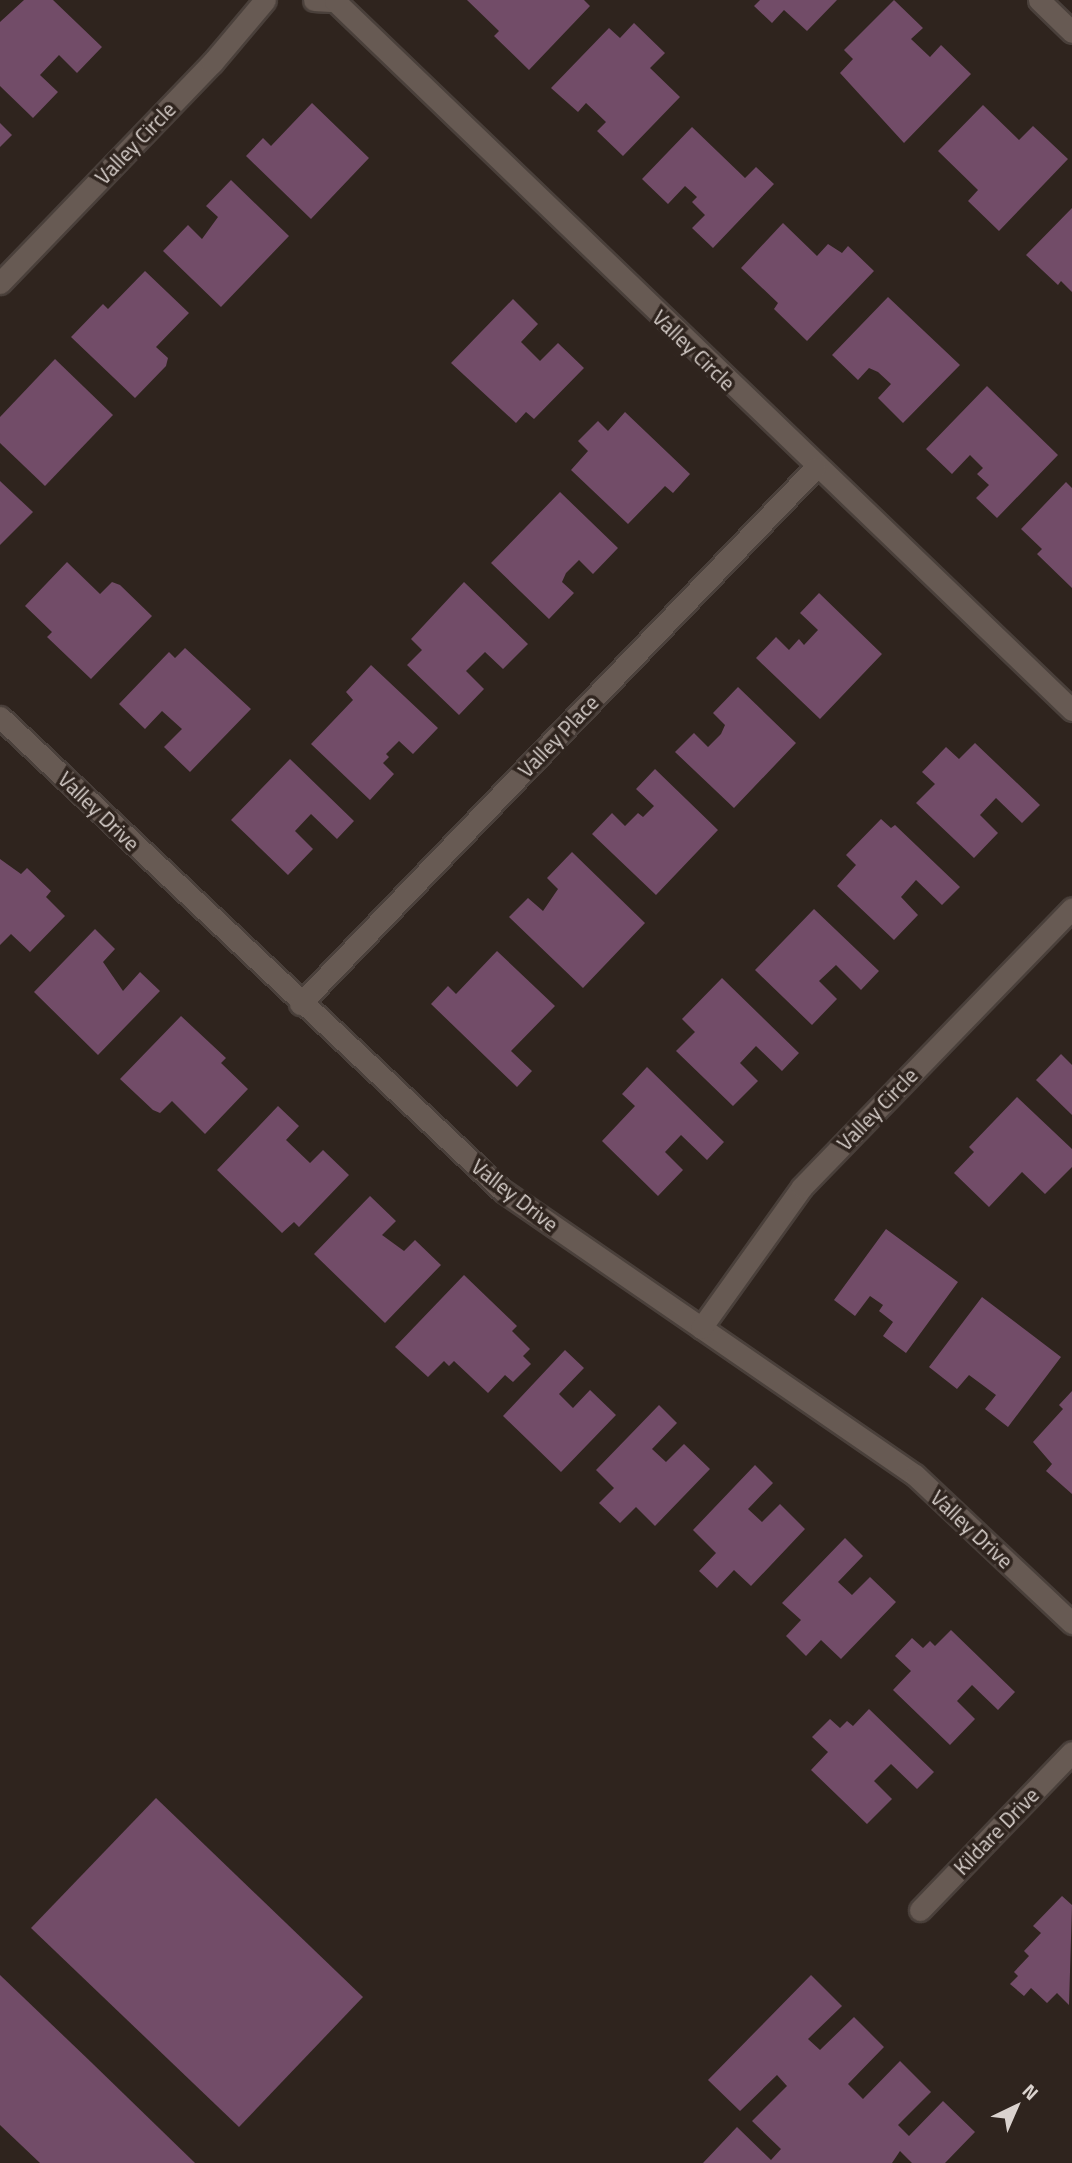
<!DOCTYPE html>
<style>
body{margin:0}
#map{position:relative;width:1072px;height:2163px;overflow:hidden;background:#2f241e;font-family:"Titillium Web",sans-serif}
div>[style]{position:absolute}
.building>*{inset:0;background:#724c68}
.roads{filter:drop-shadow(2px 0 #4a403b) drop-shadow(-2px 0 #4a403b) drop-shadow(0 2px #4a403b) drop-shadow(0 -2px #4a403b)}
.street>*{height:21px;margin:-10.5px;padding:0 10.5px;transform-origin:10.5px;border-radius:10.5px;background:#675a53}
span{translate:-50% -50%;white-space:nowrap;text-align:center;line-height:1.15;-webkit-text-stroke:7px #2f241e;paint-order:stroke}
.street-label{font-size:21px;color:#dad2ce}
.north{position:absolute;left:981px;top:2072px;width:70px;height:70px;-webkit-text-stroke:5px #2f241e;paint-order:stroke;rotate:44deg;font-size:19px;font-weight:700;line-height:28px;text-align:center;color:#dad2ce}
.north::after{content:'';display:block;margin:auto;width:24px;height:32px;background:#dad2ce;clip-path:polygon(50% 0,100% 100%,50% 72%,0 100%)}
</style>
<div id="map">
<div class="building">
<i style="clip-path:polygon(24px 0,53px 0,102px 47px,77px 73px,59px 55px,40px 75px,58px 92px,33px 118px,0 86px,0 22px)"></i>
<i style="clip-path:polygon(467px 0,584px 0,590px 6px,529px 70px,494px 36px,499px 31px)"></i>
<i style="clip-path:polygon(760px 0,837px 0,807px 31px,784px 10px,772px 23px,754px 6px)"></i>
<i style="clip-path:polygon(894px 0,923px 28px,911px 39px,930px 57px,941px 45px,971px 74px,904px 143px,840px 73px,853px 59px,844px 50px)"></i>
<i style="clip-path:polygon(634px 23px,665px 53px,650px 68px,680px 97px,623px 156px,597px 131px,606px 122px,586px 103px,578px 112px,551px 88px,609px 28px,620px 38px)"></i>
<i style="clip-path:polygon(312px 103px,369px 158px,311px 219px,246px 156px,263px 138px,271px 146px)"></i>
<i style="clip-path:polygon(983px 105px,1019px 140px,1033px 126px,1068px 159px,999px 231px,968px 201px,978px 190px,938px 151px)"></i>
<i style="clip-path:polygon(0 123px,12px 135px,0 147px)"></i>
<i style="clip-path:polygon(692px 127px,745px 178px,756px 167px,774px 184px,713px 248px,692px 228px,705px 215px,692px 202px,697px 197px,685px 186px,668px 204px,642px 179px)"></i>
<i style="clip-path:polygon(231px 180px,289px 236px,221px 307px,163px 251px,188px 225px,202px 239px,218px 217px,206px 206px)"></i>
<i style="clip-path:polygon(1072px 208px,1072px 292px,1061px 281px,1058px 285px,1026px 255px)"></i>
<i style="clip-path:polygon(783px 223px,817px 256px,828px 244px,842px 253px,848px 246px,874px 271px,807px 341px,774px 309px,778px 303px,741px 268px)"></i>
<i style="clip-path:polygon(145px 271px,189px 313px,156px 347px,168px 358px,166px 366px,135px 398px,71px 337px,103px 304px,108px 309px)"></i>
<i style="clip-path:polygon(888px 297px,960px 365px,903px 423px,878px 398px,891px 384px,878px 372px,869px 368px,858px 380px,832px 355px)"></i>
<i style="clip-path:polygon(513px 299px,538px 324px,521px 342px,540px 361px,558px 343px,584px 368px,534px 419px,526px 412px,516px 423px,451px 363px)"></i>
<i style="clip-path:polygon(55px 359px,113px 415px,45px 486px,0 443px,0 417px)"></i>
<i style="clip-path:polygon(987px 386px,1058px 455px,997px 518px,976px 498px,989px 485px,977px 474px,983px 468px,970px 455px,952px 474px,926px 449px)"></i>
<i style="clip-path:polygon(625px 412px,690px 474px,673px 493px,665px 486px,628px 524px,571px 470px,588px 451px,578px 441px,598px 421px,608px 431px)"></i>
<i style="clip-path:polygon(0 481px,33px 512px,0 545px)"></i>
<i style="clip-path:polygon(1066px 482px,1072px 488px,1072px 588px,1037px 554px,1042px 549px,1021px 529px)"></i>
<i style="clip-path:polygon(560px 492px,618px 548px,593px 574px,579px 560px,566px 573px,562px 582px,574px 593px,549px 619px,491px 563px)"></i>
<i style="clip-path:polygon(67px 562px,100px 594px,112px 582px,120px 585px,152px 616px,91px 679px,47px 637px,52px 632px,25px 606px)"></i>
<i style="clip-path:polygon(464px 582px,528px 644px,503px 669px,485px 652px,466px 671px,484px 689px,459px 715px,407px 665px,422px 650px,411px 639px)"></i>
<i style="clip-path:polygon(819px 593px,882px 654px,820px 719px,756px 658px,776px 637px,789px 650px,799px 639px,804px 645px,818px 630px,800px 613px)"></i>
<i style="clip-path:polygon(185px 648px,251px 709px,190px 772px,164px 747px,182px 729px,162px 711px,145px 729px,119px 704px,169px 652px,175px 658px)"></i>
<i style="clip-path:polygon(371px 665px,438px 728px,413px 754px,399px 741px,386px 754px,389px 757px,383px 763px,394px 774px,370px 800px,311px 744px,353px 700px,346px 692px)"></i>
<i style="clip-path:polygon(738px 687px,796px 743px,734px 808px,675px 752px,694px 733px,708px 747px,721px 734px,725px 725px,713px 713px)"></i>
<i style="clip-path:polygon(975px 743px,1040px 805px,1022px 823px,996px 798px,980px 815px,998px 833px,974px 858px,916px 803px,935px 784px,922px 772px,946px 747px,959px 759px)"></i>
<i style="clip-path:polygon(290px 759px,354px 821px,337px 839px,311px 814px,295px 831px,313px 849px,288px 875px,231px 820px)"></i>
<i style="clip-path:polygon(655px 769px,718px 830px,656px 895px,592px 834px,612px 813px,625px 826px,638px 813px,643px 817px,654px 806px,636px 789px)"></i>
<i style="clip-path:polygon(881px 819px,891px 828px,895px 825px,960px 887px,942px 905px,916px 880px,901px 897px,918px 915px,894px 940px,837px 886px,856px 865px,846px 855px)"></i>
<i style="clip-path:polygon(572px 852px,645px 923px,583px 988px,509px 917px,528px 898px,543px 911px,558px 889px,547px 878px)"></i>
<i style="clip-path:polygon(0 859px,21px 874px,27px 868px,51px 891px,46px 897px,65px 916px,30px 952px,11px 934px,0 945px)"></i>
<i style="clip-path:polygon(814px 909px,879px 971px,861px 990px,836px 965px,819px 981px,837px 999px,812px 1025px,755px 970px)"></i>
<i style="clip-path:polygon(95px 929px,115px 949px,103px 962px,123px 991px,140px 972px,160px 991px,98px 1055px,34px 992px)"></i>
<i style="clip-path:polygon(497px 951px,555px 1006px,511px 1051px,532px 1071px,517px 1087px,431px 1004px,448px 986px,456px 994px)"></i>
<i style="clip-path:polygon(722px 978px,799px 1053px,782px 1071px,756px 1046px,740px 1063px,758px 1081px,733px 1106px,676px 1051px,695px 1032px,682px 1019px)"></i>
<i style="clip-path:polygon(181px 1016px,226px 1058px,221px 1063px,248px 1089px,205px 1134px,172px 1101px,160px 1113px,153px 1110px,120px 1079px)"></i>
<i style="clip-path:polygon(1061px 1054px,1072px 1065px,1072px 1115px,1036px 1080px)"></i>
<i style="clip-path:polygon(647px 1067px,724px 1142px,707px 1160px,681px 1135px,665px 1152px,683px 1170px,658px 1196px,602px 1141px,635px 1106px,622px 1094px)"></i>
<i style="clip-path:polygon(1017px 1097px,1072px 1149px,1072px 1167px,1045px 1194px,1022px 1172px,989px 1207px,954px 1173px,974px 1152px,969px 1147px)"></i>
<i style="clip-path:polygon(278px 1106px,299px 1126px,286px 1140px,310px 1163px,323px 1150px,349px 1175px,299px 1227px,294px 1222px,282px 1233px,217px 1170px)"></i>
<i style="clip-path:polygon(370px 1196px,396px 1221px,382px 1235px,404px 1251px,415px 1240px,441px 1265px,385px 1323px,314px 1254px)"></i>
<i style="clip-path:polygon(886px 1229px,958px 1282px,906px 1353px,883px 1336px,893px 1322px,879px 1311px,883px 1305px,870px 1296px,855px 1316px,834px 1300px)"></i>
<i style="clip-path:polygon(464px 1275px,517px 1326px,512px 1331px,530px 1349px,523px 1356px,531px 1364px,513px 1382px,505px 1375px,488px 1393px,454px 1361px,449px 1366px,444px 1361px,428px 1377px,395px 1347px)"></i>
<i style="clip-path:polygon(982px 1297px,1061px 1357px,1008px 1427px,985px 1409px,996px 1395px,969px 1375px,957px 1389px,929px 1367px)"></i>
<i style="clip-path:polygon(565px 1350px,584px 1368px,559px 1394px,573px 1408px,590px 1390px,616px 1415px,561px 1472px,503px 1416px)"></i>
<i style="clip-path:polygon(1072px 1391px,1072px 1494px,1046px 1471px,1052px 1464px,1033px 1442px,1063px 1409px,1059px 1405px)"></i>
<i style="clip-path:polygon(659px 1405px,677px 1423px,652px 1449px,666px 1462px,684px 1444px,710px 1469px,655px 1526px,636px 1507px,620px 1523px,599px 1503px,614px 1488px,596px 1470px)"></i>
<i style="clip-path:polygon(755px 1465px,773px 1483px,748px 1509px,762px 1522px,780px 1504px,805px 1529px,751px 1586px,734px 1570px,717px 1588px,699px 1571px,716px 1553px,693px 1530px)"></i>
<i style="clip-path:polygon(845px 1538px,863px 1556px,838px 1582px,852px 1595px,870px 1577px,896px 1602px,841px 1659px,821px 1640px,806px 1656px,786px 1636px,801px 1620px,782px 1603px)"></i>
<i style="clip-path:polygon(951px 1630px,1015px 1692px,998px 1710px,972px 1685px,957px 1701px,975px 1719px,950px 1745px,893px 1690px,911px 1671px,895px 1656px,912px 1638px,923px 1648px,930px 1641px,935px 1646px)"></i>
<i style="clip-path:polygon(869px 1709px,934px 1772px,917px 1789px,891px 1764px,874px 1781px,892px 1799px,867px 1824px,811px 1770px,828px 1752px,812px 1737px,830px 1719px,840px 1728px,847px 1721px,853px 1726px)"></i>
<i style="clip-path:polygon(156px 1798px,363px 1997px,239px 2127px,31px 1928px)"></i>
<i style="clip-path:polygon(1062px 1896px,1072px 1905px,1069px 2005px,1057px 1993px,1047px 2003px,1031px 1988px,1024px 1996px,1010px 1984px,1018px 1976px,1014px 1972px,1029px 1956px,1024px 1951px,1041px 1933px,1033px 1926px)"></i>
<i style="clip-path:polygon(0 1975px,92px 2063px,195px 2163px,40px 2163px,0 2125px)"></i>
<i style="clip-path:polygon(811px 1975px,842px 2006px,808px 2039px,820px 2050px,854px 2017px,884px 2047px,848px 2084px,863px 2099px,900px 2061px,931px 2092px,898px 2125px,909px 2136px,943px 2101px,975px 2132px,945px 2163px,912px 2163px,900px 2151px,892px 2163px,703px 2163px,737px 2127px,771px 2160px,781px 2149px,752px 2121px,787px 2086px,777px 2075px,740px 2111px,708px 2080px)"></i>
</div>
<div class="roads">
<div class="street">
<i style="left:314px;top:0;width:21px;rotate:3deg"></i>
<i style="left:335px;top:1px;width:1023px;rotate:43.89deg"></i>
<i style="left:1039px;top:0;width:46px;rotate:44.1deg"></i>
<i style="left:0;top:283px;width:306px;rotate:-46.1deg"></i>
<i style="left:212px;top:63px;width:82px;rotate:-49.9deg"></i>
<i style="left:0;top:717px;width:691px;rotate:43.3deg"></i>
<i style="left:503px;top:1191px;width:500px;rotate:34.58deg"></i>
<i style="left:915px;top:1475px;width:216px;rotate:43.3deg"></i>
<i style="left:300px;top:1004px;width:743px;rotate:-46.14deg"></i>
<i style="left:701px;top:1328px;width:173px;rotate:-54.4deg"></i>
<i style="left:802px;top:1187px;width:388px;rotate:-45.9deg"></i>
<i style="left:920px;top:1910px;width:219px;rotate:-46.1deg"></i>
</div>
</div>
<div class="street-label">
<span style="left:135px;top:143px;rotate:-46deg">Valley Circle</span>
<span style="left:694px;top:350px;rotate:44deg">Valley Circle</span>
<span style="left:558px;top:736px;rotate:-46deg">Valley Place</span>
<span style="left:99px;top:811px;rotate:44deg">Valley Drive</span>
<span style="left:877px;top:1109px;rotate:-46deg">Valley Circle</span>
<span style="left:515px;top:1195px;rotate:38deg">Valley Drive</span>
<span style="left:972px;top:1529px;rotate:43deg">Valley Drive</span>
<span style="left:996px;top:1831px;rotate:-46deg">Kildare Drive</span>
</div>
<div class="north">N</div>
</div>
